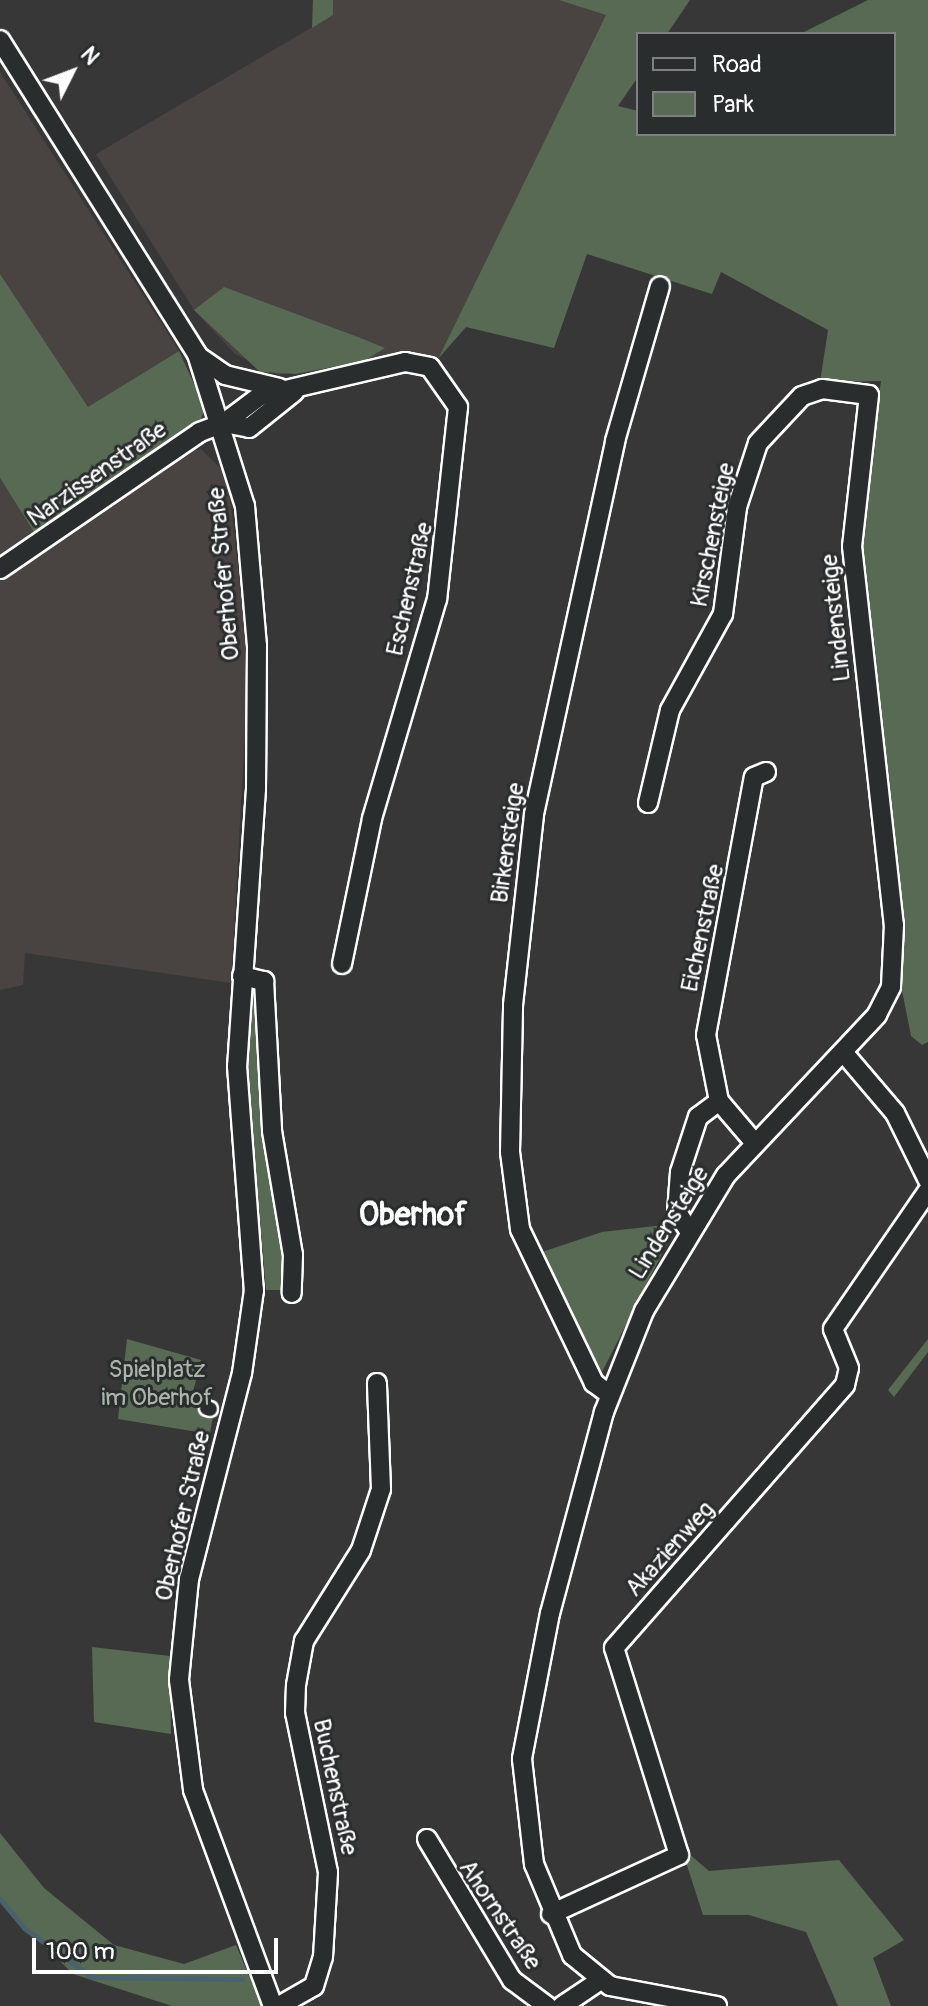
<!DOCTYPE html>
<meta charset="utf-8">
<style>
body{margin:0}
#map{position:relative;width:928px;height:2006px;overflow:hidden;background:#383737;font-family:Pangolin,sans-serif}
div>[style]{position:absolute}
.built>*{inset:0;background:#494342}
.green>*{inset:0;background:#586a53}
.stream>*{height:5px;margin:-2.5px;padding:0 2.5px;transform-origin:2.5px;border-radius:2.5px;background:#4a616e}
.roads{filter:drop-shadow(2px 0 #fff) drop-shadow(-2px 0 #fff) drop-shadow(0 2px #fff) drop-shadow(0 -2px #fff)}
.pedestrian>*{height:14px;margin:-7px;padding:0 7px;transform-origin:7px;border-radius:7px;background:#2a2d2e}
.minor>*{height:18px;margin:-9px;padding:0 9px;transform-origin:9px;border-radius:9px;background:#2a2d2e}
span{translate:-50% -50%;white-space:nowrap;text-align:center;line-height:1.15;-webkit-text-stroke:6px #2a2d2e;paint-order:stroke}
.street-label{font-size:24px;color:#fff}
.park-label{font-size:24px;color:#acb4a9}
.district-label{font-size:32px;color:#fff;font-weight:700}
.legend{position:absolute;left:636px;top:32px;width:260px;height:104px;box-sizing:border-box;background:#2a2d2e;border:2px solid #7f8182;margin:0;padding:10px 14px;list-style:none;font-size:24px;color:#fff}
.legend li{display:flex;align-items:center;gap:16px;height:40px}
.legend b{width:40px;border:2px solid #7f8182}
.north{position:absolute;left:32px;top:32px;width:80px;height:80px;-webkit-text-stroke:6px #2a2d2e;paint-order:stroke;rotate:48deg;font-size:22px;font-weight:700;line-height:32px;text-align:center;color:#fff}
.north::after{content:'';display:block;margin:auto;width:28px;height:36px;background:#fff;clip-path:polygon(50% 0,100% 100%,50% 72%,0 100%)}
.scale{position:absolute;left:32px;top:1938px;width:246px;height:36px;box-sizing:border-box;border:4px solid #fff;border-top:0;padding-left:10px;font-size:24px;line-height:28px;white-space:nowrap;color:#fff;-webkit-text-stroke:6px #2a2d2e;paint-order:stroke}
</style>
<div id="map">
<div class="built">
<i style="clip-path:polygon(333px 0,559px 0,607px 14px,438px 359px,385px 357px,278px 375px,235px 354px,194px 310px,96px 154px,333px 15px)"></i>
<i style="clip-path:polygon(0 72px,179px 351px,88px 408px,0 274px)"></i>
<i style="clip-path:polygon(201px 449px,224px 472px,230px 497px,249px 663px,231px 983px,25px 953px,23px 985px,0 990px,0 572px,183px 453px)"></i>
<i style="clip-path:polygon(0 478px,37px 537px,0 562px)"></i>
</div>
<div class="green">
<i style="clip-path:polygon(313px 0,333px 0,333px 15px,312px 28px)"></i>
<i style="clip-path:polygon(559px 0,690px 0,667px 34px,638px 34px,638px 77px,618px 106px,638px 111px,638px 134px,894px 134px,894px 34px,800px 34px,868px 0,928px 0,928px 1042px,922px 1045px,911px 1036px,899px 975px,903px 950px,860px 544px,881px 381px,820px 382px,828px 330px,721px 272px,712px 294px,587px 254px,554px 348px,466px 327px,438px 359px,606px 15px)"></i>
<i style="clip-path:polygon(0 274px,88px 407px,179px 351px,205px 408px,198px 428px,37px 537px,0 478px)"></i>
<i style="clip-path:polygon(224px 287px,358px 337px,385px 348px,364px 361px,296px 374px,260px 372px,194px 310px)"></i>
<i style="clip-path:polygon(251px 994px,257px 994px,289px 1290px,266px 1290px,247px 1068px)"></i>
<i style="clip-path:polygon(664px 1225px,673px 1232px,602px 1372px,536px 1254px,602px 1232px)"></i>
<i style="clip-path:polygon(127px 1339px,201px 1360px,191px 1400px,214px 1409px,210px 1434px,118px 1419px)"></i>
<i style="clip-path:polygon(928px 1339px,928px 1352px,894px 1397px,888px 1390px)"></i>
<i style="clip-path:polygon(92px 1647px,170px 1656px,171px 1734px,94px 1722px)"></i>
<i style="clip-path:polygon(0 1833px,44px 1888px,114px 1945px,184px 1964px,236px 1945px,262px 2006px,172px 2006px,73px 1974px,0 1902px)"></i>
<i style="clip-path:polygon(681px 1847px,709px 1871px,839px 1860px,904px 1940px,873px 1958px,891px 2006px,838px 2006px,806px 1932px,749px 1915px,703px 1915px)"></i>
</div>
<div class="stream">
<i style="left:0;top:1899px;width:38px;rotate:50deg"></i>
<i style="left:24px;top:1928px;width:84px;rotate:35.8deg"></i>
<i style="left:92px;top:1977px;width:150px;rotate:0.8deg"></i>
</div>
<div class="roads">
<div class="pedestrian">
<i style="left:207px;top:1408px;width:3px;rotate:18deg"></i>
</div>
<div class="minor">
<i style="left:0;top:40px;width:371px;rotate:57.9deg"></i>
<i style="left:197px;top:354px;width:159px;rotate:72.5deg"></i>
<i style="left:245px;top:506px;width:141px;rotate:85.1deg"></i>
<i style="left:257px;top:646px;width:143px;rotate:90.4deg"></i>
<i style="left:256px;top:789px;width:278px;rotate:93.9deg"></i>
<i style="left:237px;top:1066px;width:225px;rotate:85.7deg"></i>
<i style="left:254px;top:1290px;width:84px;rotate:98.2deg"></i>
<i style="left:242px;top:1373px;width:213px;rotate:104.4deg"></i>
<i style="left:189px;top:1579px;width:101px;rotate:95.7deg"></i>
<i style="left:179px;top:1680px;width:111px;rotate:82.7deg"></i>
<i style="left:193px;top:1790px;width:230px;rotate:69.7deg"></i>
<i style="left:201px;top:358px;width:29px;rotate:35deg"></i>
<i style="left:225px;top:375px;width:56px;rotate:13.5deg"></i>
<i style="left:224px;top:423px;width:45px;rotate:-36.9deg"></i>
<i style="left:260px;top:396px;width:149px;rotate:-13.2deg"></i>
<i style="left:405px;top:362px;width:25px;rotate:11deg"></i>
<i style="left:430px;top:367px;width:49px;rotate:55deg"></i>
<i style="left:458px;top:407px;width:193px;rotate:96.2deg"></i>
<i style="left:437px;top:599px;width:229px;rotate:106.5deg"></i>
<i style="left:372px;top:819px;width:148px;rotate:101.7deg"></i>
<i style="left:224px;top:423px;width:25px;rotate:11deg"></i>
<i style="left:249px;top:428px;width:58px;rotate:-38.7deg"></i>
<i style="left:0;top:569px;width:242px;rotate:-34.4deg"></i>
<i style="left:200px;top:432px;width:26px;rotate:-21deg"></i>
<i style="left:648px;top:803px;width:96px;rotate:-76.7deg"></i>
<i style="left:670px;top:710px;width:110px;rotate:-61.1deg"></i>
<i style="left:723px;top:614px;width:108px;rotate:-82.5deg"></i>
<i style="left:737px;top:507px;width:67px;rotate:-71.8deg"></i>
<i style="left:758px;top:443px;width:64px;rotate:-46.9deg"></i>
<i style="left:802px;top:396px;width:21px;rotate:-19deg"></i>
<i style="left:822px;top:389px;width:47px;rotate:7.3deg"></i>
<i style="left:869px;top:395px;width:152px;rotate:96.4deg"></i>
<i style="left:852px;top:546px;width:381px;rotate:83.7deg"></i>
<i style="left:894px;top:925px;width:62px;rotate:92.8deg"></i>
<i style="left:891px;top:987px;width:31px;rotate:117deg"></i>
<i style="left:877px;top:1015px;width:220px;rotate:133.3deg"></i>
<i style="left:726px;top:1175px;width:159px;rotate:121.1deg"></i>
<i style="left:644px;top:1311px;width:109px;rotate:111.6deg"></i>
<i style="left:604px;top:1412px;width:208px;rotate:105deg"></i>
<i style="left:550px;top:1613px;width:149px;rotate:100.9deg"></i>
<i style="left:522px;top:1759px;width:106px;rotate:83.5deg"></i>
<i style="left:534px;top:1864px;width:99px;rotate:67.3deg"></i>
<i style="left:572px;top:1955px;width:49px;rotate:39.2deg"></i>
<i style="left:610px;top:1986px;width:109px;rotate:10.6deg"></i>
<i style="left:242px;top:976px;width:23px;rotate:13deg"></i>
<i style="left:264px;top:981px;width:150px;rotate:86.9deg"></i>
<i style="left:272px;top:1131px;width:126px;rotate:80.4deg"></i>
<i style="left:293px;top:1255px;width:38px;rotate:92deg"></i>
<i style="left:843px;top:1052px;width:80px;rotate:49.6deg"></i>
<i style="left:895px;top:1113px;width:75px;rotate:63.8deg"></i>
<i style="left:754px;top:1142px;width:54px;rotate:-130.5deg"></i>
<i style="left:719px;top:1101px;width:67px;rotate:-101.1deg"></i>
<i style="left:706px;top:1035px;width:262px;rotate:-79.5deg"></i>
<i style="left:754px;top:777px;width:13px;rotate:-23deg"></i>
<i style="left:688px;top:1229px;width:20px;rotate:-123deg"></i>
<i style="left:677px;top:1212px;width:40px;rotate:-85.7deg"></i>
<i style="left:680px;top:1172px;width:58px;rotate:-71.9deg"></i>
<i style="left:698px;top:1117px;width:26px;rotate:-37deg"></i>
<i style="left:609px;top:1394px;width:19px;rotate:-144deg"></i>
<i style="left:594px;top:1383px;width:171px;rotate:-115.7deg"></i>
<i style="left:520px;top:1229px;width:78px;rotate:-97.4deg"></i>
<i style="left:510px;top:1152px;width:147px;rotate:-88.8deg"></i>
<i style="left:513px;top:1005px;width:192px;rotate:-83.7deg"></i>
<i style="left:534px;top:814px;width:382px;rotate:-77.7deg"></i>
<i style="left:615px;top:441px;width:161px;rotate:-73.8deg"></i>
<i style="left:427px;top:1839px;width:165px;rotate:58.9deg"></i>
<i style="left:512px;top:1980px;width:44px;rotate:36.6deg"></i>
<i style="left:551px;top:1914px;width:141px;rotate:-24.7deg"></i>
<i style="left:679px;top:1855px;width:217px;rotate:-107.4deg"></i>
<i style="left:614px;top:1648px;width:350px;rotate:-48.7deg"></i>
<i style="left:845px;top:1385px;width:17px;rotate:-77deg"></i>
<i style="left:849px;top:1368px;width:42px;rotate:-112.3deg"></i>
<i style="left:833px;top:1329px;width:168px;rotate:-55.5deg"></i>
<i style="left:279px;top:2006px;width:40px;rotate:-29.7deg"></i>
<i style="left:314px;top:1986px;width:30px;rotate:-73deg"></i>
<i style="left:323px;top:1957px;width:85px;rotate:-86.6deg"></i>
<i style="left:328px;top:1872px;width:162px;rotate:-101.7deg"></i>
<i style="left:295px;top:1713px;width:28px;rotate:-88deg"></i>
<i style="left:296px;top:1685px;width:45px;rotate:-79.7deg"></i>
<i style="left:304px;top:1641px;width:107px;rotate:-57.9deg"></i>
<i style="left:361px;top:1550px;width:64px;rotate:-71.8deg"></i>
<i style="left:381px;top:1489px;width:106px;rotate:-92.2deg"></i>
<i style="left:562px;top:2006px;width:45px;rotate:-34deg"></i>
</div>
</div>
<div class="street-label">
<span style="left:97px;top:474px;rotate:-35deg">Narzissenstraße</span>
<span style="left:713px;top:535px;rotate:-79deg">Kirschensteige</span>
<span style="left:224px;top:574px;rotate:-95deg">Oberhofer Straße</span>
<span style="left:410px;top:589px;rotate:-77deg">Eschenstraße</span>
<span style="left:836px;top:618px;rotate:-96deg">Lindensteige</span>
<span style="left:508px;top:843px;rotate:-82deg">Birkensteige</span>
<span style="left:703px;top:928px;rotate:-78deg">Eichenstraße</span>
<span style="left:669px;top:1223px;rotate:-58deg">Lindensteige</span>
<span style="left:183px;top:1516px;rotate:-77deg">Oberhofer Straße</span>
<span style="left:670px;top:1549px;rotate:-48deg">Akazienweg</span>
<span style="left:335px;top:1787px;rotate:78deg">Buchenstraße</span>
<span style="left:500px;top:1915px;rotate:56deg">Ahornstraße</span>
</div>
<div class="park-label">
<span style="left:157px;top:1384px">Spielplatz<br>im Oberhof</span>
</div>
<div class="district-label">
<span style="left:413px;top:1215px">Oberhof</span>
</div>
<ul class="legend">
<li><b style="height:10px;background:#2a2d2e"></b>Road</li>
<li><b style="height:22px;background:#586a53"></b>Park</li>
</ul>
<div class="north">N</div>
<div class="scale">100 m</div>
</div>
